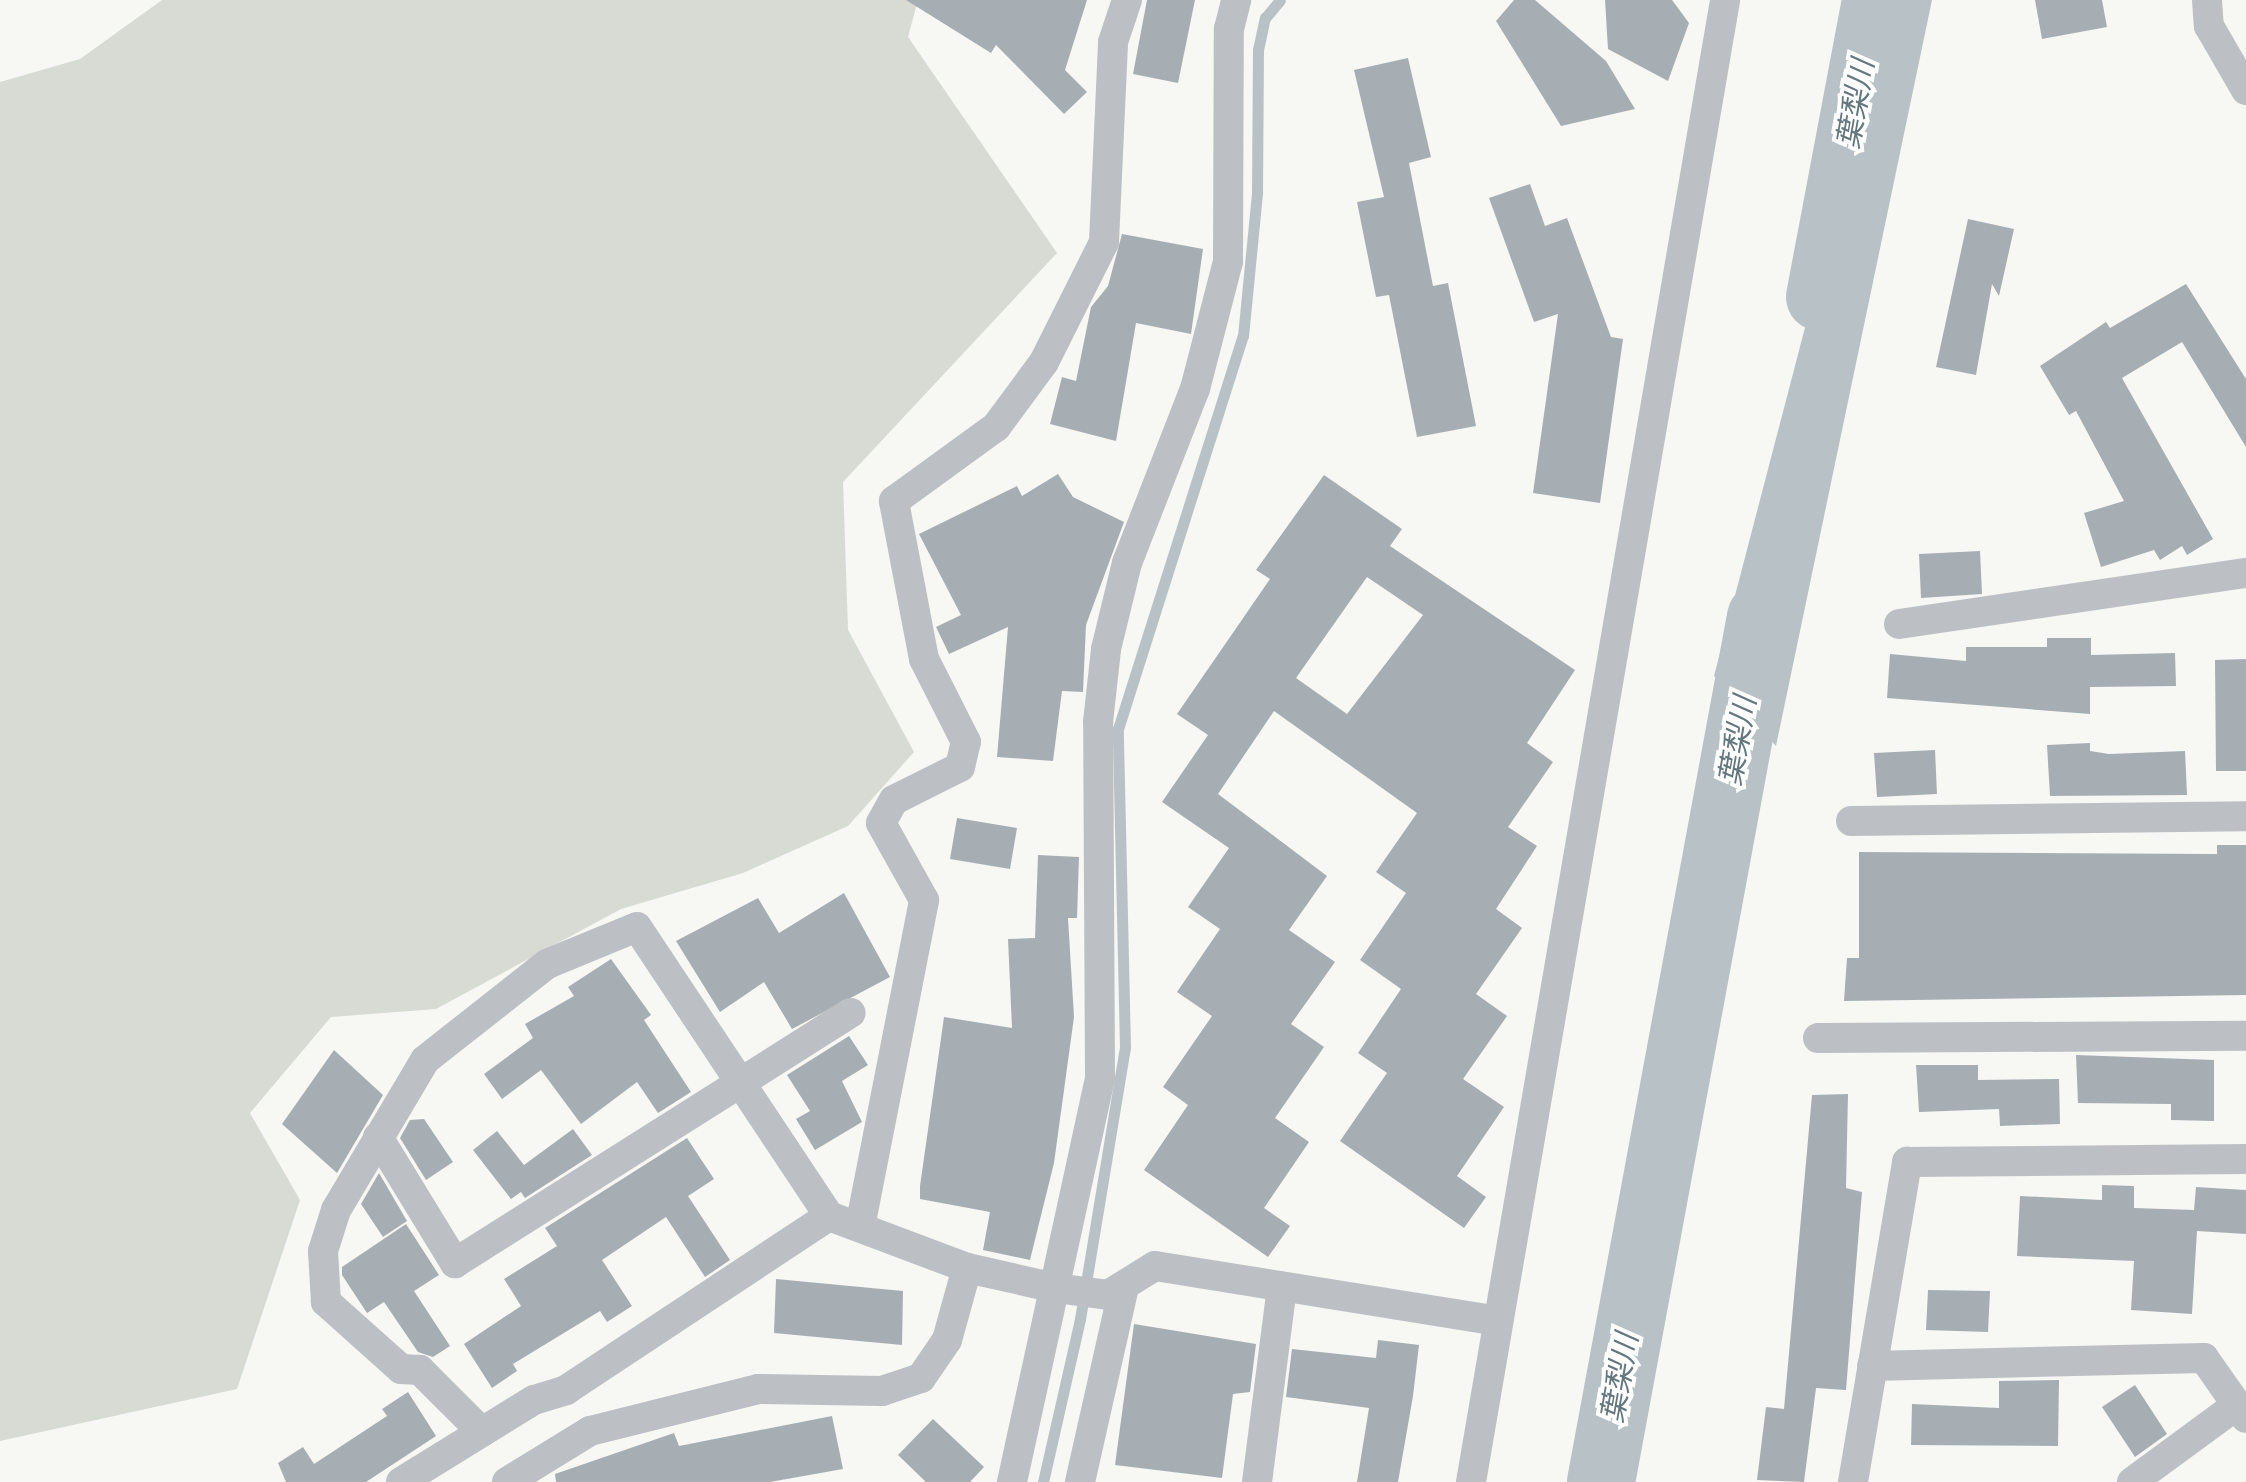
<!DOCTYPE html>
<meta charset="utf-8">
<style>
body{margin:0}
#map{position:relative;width:2246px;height:1482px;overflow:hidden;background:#f7f7f4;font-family:"Fira Sans Condensed","Noto Sans JP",sans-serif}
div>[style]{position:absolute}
.green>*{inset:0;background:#d7dbd4}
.water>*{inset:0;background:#b8c2c6}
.stream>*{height:11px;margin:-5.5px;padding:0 5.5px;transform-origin:5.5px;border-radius:5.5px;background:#b8c2c6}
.river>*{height:68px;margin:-34px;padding:0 34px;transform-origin:34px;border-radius:34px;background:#b8c2c6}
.building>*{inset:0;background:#a7aeb3}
.street>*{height:30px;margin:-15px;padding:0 15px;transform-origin:15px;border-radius:15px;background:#bcc0c4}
span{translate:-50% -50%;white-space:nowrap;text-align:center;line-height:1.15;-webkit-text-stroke:8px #fff;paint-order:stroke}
.water-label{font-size:30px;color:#64777f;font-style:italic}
</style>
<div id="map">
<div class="green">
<i style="clip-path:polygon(162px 0,918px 0,908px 37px,1057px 253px,843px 482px,848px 630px,914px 752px,848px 826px,743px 873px,621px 909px,436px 1009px,331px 1017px,250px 1113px,300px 1200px,237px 1389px,0 1441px,0 82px,80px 59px)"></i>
</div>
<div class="water">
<i style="clip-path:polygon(1876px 0,1932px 0,1776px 746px,1714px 676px,1837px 205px)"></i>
</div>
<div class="stream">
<i style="left:1043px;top:1482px;width:167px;rotate:-77.2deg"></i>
<i style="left:1080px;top:1319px;width:275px;rotate:-80.6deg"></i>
<i style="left:1125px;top:1048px;width:319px;rotate:-91.3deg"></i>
<i style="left:1118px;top:729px;width:412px;rotate:-72.4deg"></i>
<i style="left:1243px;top:336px;width:145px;rotate:-84.4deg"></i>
<i style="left:1257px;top:192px;width:142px;rotate:-89.6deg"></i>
<i style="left:1258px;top:50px;width:33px;rotate:-78deg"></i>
<i style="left:1265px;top:18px;width:23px;rotate:-50deg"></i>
</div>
<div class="river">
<i style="left:1820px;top:297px;width:302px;rotate:-79.3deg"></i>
<i style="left:1601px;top:1482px;width:880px;rotate:-79.52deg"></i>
</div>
<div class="building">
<i style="clip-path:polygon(906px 0,1087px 0,1065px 70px,1087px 92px,1064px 114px,996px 45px,991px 53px)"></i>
<i style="clip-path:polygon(1147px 0,1195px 0,1178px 83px,1133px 74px)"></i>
<i style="clip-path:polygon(1514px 0,1535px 0,1606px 61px,1635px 109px,1561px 126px,1496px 21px)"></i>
<i style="clip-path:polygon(1605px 0,1672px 0,1689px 23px,1668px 81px,1608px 49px)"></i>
<i style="clip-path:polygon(2035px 0,2102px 0,2107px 27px,2042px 39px)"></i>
<i style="clip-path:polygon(1408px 58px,1431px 157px,1409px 163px,1433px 286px,1448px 283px,1476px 426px,1417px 437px,1389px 295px,1376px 297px,1357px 202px,1384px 197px,1354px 70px)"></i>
<i style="clip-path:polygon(1530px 184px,1545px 226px,1567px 218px,1611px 337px,1623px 339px,1600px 503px,1533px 493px,1558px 314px,1534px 322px,1489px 198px)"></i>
<i style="clip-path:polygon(1968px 219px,2014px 229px,1999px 296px,1992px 284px,1976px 375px,1936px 367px)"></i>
<i style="clip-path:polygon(1122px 234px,1203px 249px,1191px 334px,1136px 323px,1116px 441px,1050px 424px,1062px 377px,1076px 381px,1091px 307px,1108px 286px)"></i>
<i style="clip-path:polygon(2186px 284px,2246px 379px,2246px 447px,2182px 342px,2122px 378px,2213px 539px,2187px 555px,2182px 546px,2160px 560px,2154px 550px,2101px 567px,2084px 513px,2124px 501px,2076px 411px,2069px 415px,2040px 366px,2106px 322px,2110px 328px)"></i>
<i style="clip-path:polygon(1058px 474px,1073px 497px,1124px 522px,1086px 625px,1083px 692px,1062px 691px,1053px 761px,997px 757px,1008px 627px,949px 654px,936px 627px,961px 615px,919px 534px,1017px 486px,1022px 496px)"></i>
<i style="clip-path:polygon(evenodd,1324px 475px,1402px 529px,1390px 546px,1575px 670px,1527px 743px,1553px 762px,1508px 827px,1537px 846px,1496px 909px,1522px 928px,1476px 994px,1507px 1016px,1463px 1079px,1504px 1107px,1457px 1176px,1486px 1197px,1464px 1228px,1340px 1141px,1387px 1073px,1358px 1053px,1401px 989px,1360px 960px,1406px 893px,1376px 872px,1417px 813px,1274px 711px,1218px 794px,1327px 876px,1289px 930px,1335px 962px,1291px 1024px,1324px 1047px,1275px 1118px,1309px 1142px,1264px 1208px,1290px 1226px,1268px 1257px,1144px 1170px,1188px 1105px,1163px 1087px,1212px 1016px,1177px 992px,1220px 929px,1188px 907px,1229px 848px,1162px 802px,1208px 735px,1177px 714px,1270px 579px,1256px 570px,1324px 475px,1367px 577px,1423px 615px,1347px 714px,1296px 678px,1367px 577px)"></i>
<i style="clip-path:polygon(1980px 551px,1982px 594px,1921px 598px,1919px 554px)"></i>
<i style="clip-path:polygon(2047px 638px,2091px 638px,2091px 655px,2175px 653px,2176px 686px,2090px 687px,2090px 714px,1887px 698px,1890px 654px,1966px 661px,1966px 647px,2047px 647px)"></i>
<i style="clip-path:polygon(2246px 659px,2246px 771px,2216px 771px,2215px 660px)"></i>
<i style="clip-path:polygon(2090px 743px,2090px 751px,2109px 754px,2185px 751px,2187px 795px,2050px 796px,2047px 745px)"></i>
<i style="clip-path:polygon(1935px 750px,1937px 794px,1877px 797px,1874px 753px)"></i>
<i style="clip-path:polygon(957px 818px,1017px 828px,1010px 869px,950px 859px)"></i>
<i style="clip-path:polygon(2217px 845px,2246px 845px,2246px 995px,1844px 1001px,1847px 958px,1859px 958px,1859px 852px,2217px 854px)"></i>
<i style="clip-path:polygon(1038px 855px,1079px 857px,1077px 918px,1068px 918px,1074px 1017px,1054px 1163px,1030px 1260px,983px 1250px,990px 1212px,920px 1199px,920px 1186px,944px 1017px,1012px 1028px,1008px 939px,1035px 938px)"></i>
<i style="clip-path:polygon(844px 893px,890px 977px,792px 1029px,764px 982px,720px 1012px,676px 941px,758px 898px,779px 933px)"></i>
<i style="clip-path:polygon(611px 959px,651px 1015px,644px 1020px,691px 1092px,658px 1113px,637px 1082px,581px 1124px,541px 1070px,502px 1099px,484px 1074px,533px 1038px,525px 1024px,574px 996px,568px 987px)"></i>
<i style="clip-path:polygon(849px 1036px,868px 1065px,842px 1081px,862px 1122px,815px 1150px,796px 1119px,810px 1111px,787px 1075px)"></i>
<i style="clip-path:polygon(334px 1050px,383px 1095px,337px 1173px,282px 1124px)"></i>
<i style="clip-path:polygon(2076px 1055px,2214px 1060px,2214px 1121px,2171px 1120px,2171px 1104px,2078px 1103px)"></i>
<i style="clip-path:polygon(1916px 1065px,1978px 1065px,1978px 1080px,2059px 1079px,2060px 1124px,2000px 1126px,1999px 1109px,1919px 1112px)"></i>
<i style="clip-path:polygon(1848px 1094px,1846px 1188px,1862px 1192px,1846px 1390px,1816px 1388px,1804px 1482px,1757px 1480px,1766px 1407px,1784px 1409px,1812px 1095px)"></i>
<i style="clip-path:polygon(424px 1119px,453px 1162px,426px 1180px,400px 1138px,410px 1120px)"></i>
<i style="clip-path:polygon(573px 1129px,592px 1155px,525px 1198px,521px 1192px,511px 1199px,473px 1150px,497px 1131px,524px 1165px)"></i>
<i style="clip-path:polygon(687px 1138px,714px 1179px,688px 1196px,730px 1260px,705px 1277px,666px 1217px,602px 1260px,632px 1306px,607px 1322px,600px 1311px,513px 1364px,517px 1371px,492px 1388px,464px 1344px,521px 1306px,504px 1279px,557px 1246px,545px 1228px)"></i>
<i style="clip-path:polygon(379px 1173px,407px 1221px,383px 1237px,361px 1204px)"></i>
<i style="clip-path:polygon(2102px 1185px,2134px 1186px,2134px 1208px,2194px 1210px,2196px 1187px,2246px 1190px,2246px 1234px,2197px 1231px,2192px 1314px,2131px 1310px,2134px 1261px,2017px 1256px,2020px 1196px,2102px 1200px)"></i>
<i style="clip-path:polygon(406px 1224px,439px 1275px,414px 1291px,450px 1346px,433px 1357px,418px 1352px,384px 1302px,367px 1313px,342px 1275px,342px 1267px)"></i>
<i style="clip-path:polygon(776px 1279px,903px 1291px,902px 1345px,774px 1333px)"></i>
<i style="clip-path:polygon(1928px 1290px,1990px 1291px,1988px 1332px,1926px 1330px)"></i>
<i style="clip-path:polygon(1134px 1324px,1256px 1344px,1250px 1392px,1233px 1394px,1222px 1478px,1115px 1465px)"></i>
<i style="clip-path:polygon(1378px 1340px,1419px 1345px,1413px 1396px,1398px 1482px,1357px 1482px,1369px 1408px,1286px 1397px,1292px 1349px,1376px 1358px)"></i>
<i style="clip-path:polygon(2059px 1380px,2058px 1446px,1911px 1445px,1912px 1404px,1999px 1408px,1999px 1381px)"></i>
<i style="clip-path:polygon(2135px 1385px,2167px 1434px,2135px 1457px,2102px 1407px)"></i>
<i style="clip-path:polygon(408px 1392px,436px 1436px,366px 1482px,286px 1482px,278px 1463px,303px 1447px,314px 1464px,387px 1416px,382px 1409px)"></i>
<i style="clip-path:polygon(832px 1416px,843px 1469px,770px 1482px,556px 1482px,555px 1474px,674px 1433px,679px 1446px)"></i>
<i style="clip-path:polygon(933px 1419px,984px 1467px,970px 1482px,926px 1482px,898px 1455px)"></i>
</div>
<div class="street">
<i style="left:2207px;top:0;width:26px;rotate:86deg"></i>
<i style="left:2209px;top:26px;width:74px;rotate:60deg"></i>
<i style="left:1899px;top:624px;width:351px;rotate:-8.4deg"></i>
<i style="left:1851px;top:821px;width:395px;rotate:-0.7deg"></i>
<i style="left:1818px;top:1038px;width:428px;rotate:-0.3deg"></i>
<i style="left:378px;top:1137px;width:148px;rotate:58.6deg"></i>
<i style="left:455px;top:1263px;width:468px;rotate:-32.3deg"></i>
<i style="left:860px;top:1227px;width:333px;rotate:-78.9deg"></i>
<i style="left:924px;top:900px;width:88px;rotate:-119.2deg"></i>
<i style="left:881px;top:823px;width:26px;rotate:-61deg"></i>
<i style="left:894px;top:800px;width:74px;rotate:-26.6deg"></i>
<i style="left:960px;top:767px;width:26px;rotate:-77deg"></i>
<i style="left:966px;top:742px;width:93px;rotate:-116.8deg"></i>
<i style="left:924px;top:659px;width:161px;rotate:-100.8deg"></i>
<i style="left:894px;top:501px;width:126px;rotate:-36deg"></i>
<i style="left:996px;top:427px;width:81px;rotate:-53.6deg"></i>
<i style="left:1044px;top:362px;width:134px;rotate:-63.4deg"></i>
<i style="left:1104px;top:242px;width:200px;rotate:-87.4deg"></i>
<i style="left:1113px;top:42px;width:44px;rotate:-71.6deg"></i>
<i style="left:1872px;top:1366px;width:332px;rotate:-1.4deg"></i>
<i style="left:2204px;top:1358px;width:73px;rotate:55deg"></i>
<i style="left:482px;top:1432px;width:88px;rotate:-135deg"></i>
<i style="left:420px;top:1370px;width:19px;rotate:-177deg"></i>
<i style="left:401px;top:1369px;width:101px;rotate:-138.2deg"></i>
<i style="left:326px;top:1302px;width:51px;rotate:-93.4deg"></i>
<i style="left:323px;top:1251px;width:43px;rotate:-72.4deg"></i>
<i style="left:336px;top:1210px;width:174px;rotate:-59.3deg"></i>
<i style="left:425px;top:1060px;width:155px;rotate:-38.2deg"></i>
<i style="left:547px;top:964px;width:97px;rotate:-22.3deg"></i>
<i style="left:637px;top:927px;width:347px;rotate:56.4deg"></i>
<i style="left:829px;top:1216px;width:147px;rotate:20.6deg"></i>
<i style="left:967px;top:1268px;width:91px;rotate:12.7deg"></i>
<i style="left:1056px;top:1288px;width:52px;rotate:7.7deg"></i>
<i style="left:1108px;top:1295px;width:55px;rotate:-31.7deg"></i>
<i style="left:1155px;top:1266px;width:347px;rotate:9.1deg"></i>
<i style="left:401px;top:1482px;width:156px;rotate:-31.7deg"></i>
<i style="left:534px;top:1400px;width:34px;rotate:-17deg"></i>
<i style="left:566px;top:1390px;width:315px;rotate:-33.5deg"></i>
<i style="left:507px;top:1482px;width:97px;rotate:-31.6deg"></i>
<i style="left:590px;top:1431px;width:173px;rotate:-14deg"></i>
<i style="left:758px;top:1389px;width:124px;rotate:0.9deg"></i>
<i style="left:882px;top:1391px;width:41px;rotate:-18.4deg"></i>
<i style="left:921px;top:1378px;width:46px;rotate:-55.6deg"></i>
<i style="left:947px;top:1340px;width:75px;rotate:-74.5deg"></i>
<i style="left:1012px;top:1482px;width:414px;rotate:-77.7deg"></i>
<i style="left:1100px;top:1077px;width:355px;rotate:-90.3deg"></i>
<i style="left:1098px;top:722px;width:73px;rotate:-83.7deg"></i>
<i style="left:1106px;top:649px;width:89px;rotate:-76.3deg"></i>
<i style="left:1127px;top:563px;width:187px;rotate:-68.7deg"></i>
<i style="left:1195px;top:389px;width:132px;rotate:-75.5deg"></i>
<i style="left:1228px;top:261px;width:232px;rotate:-89.8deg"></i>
<i style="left:1229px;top:29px;width:30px;rotate:-76deg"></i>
<i style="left:1080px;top:1482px;width:201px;rotate:-77.3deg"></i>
<i style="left:1257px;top:1482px;width:197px;rotate:-82.7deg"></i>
<i style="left:1471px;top:1482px;width:1504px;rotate:-80.27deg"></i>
<i style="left:1853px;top:1482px;width:325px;rotate:-80.4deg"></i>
<i style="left:1907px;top:1162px;width:339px;rotate:-0.5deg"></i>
<i style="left:2132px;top:1482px;width:130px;rotate:-36.3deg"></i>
</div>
<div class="water-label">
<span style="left:1856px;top:104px;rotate:-80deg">葉梨川</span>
<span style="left:1738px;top:741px;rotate:-80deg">葉梨川</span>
<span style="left:1620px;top:1378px;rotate:-80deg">葉梨川</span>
</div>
</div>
